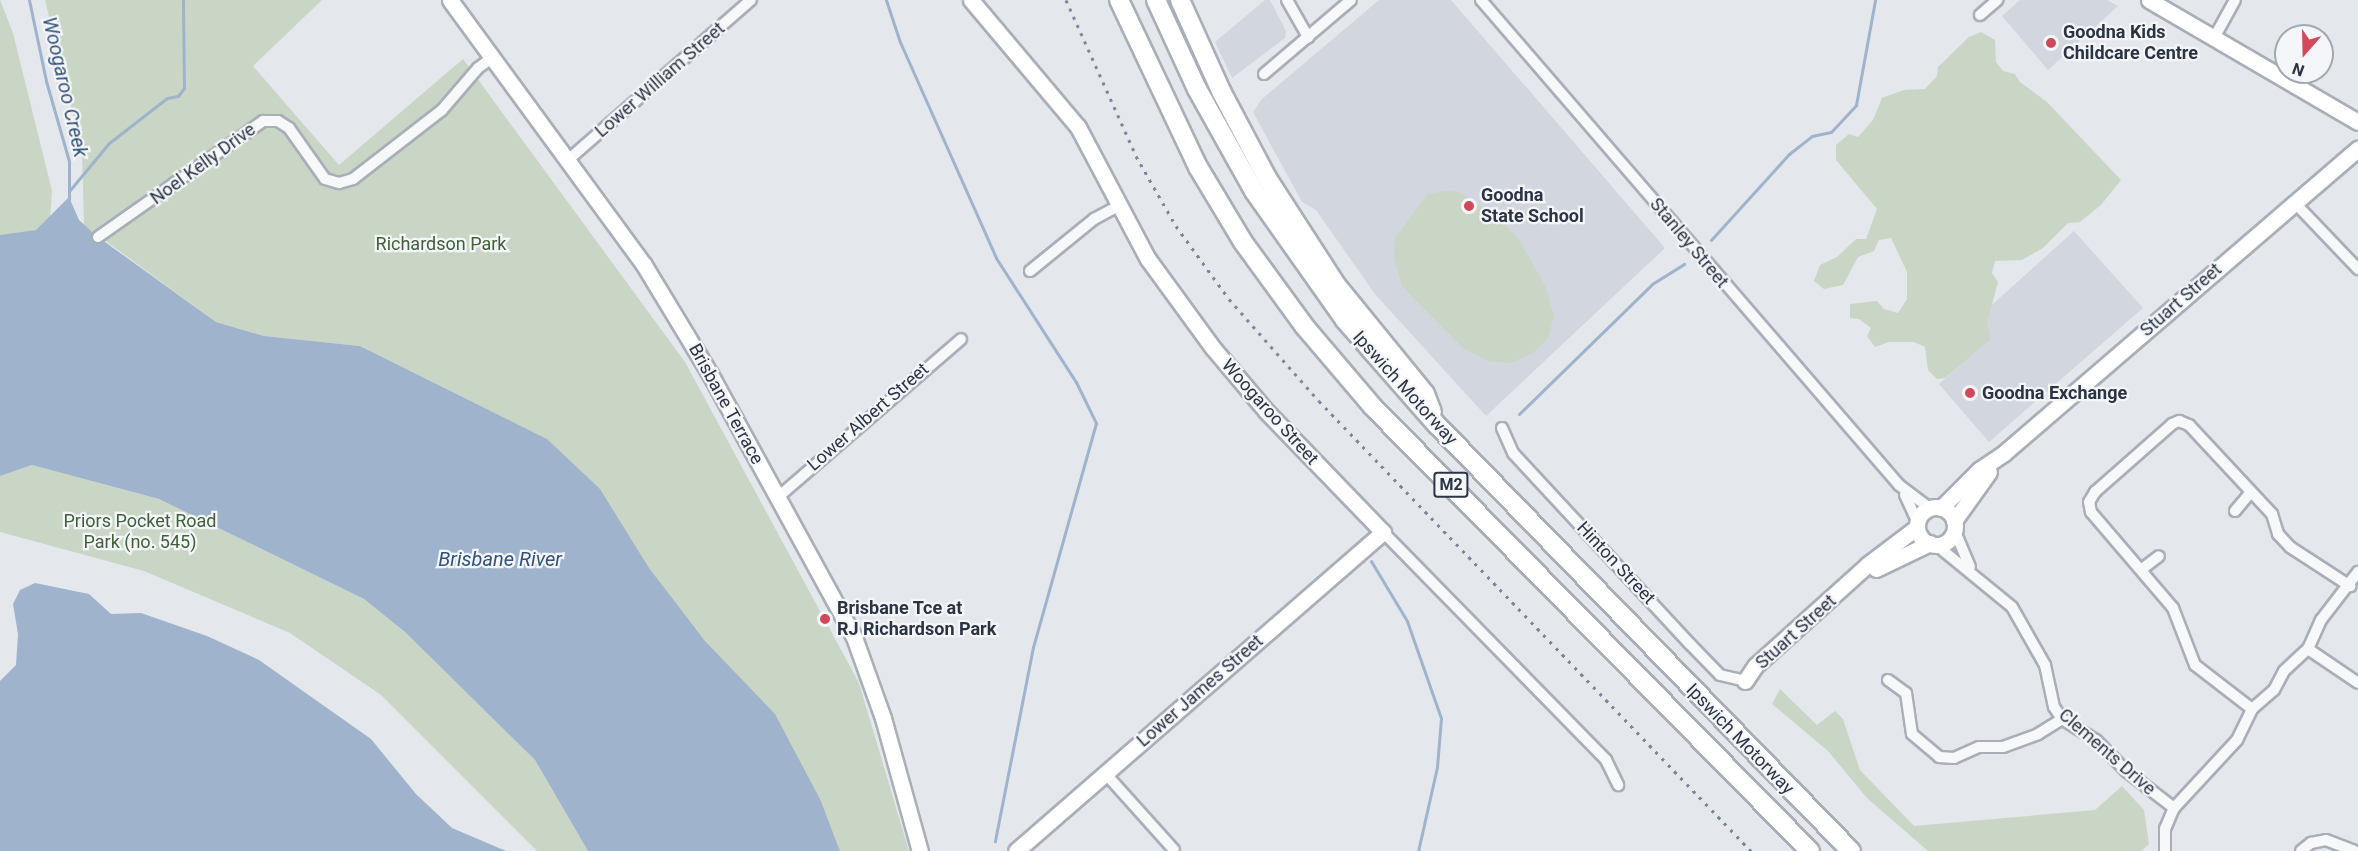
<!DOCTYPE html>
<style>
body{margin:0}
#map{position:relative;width:2358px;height:851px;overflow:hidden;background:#e4e7ec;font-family:Roboto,sans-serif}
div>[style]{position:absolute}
.built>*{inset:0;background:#d2d6de}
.green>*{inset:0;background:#c9d6c5}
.water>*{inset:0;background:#9fb4cc}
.stream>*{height:3px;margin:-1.5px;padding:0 1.5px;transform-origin:1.5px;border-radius:1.5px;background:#9fb4cc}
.roads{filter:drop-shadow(2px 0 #a9aeb7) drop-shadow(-2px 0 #a9aeb7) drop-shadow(0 2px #a9aeb7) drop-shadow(0 -2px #a9aeb7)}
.street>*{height:10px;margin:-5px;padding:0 5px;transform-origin:5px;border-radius:5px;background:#f7f8fa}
.secondary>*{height:15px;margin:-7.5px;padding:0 7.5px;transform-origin:7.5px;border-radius:7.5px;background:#fff}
.secondary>.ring{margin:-7.5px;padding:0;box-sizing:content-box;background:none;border:15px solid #fff;border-radius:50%}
.highway>*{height:18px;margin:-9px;padding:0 9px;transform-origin:9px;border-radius:9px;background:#fff}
.rail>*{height:3px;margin-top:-1.5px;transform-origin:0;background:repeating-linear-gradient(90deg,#7d8696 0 3px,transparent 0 9px)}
.dots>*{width:16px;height:16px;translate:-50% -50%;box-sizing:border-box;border:3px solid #f4f6f9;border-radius:50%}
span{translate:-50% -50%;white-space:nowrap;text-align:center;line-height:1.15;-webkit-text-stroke:4.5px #f4f6f9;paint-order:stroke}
.shield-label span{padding:2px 4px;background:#f4f6f9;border:2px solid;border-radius:4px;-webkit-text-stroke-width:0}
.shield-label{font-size:16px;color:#2b3445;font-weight:700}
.poi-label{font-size:18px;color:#2b3445;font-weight:700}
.left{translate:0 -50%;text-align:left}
.street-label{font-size:18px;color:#2b3445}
.park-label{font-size:18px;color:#3f6138}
.water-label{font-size:20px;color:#34527a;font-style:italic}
.north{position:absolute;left:2274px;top:24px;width:60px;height:60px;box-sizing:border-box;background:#f4f6f9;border:2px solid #a4a8b1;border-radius:50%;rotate:200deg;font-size:16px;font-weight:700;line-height:24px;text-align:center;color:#2b3445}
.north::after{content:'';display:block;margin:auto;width:21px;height:27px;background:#d1495b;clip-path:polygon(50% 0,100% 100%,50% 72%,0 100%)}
</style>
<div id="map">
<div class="built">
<i style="clip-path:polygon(1265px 0,1270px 0,1286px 31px,1285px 38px,1232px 78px,1215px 42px)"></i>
<i style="clip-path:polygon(1379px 0,1451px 0,1665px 248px,1486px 416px,1375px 294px,1316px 210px,1302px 202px,1253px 112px,1262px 99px)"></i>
<i style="clip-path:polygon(2020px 0,2107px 0,2118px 6px,2048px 70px,2002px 16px)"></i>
<i style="clip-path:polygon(2074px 231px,2143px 308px,1989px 442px,1939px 384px,1990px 339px,1974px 321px)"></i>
</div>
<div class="green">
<i style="clip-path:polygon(0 0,13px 33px,52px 191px,50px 220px,36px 230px,9px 236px,0 235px)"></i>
<i style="clip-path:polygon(45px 0,322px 0,253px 66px,339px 165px,463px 59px,685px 362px,859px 683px,909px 851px,840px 851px,821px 801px,707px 644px,547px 439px,360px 346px,264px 336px,216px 322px,84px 225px,82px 150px)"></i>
<i style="clip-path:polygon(1981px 32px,1995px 40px,1996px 62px,2003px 71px,2015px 74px,2020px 82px,2047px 102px,2121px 180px,2101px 205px,2080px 222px,2068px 223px,2043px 248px,2022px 260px,1995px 261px,1992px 273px,1998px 282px,1987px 323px,1991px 339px,1945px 378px,1937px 379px,1928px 370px,1925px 347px,1914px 342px,1889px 342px,1875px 347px,1867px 336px,1871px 328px,1859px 319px,1850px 318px,1850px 304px,1877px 301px,1884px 309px,1898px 313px,1907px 299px,1907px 272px,1891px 238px,1879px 240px,1874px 251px,1858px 257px,1843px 285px,1824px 289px,1814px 281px,1820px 265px,1837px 257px,1856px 239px,1866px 239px,1877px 209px,1836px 160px,1836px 145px,1849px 134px,1858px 137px,1873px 120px,1882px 98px,1904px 90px,1925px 89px,1937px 76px,1938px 67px,1969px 37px)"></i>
<i style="clip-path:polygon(1443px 191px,1460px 192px,1501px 220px,1520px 241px,1545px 286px,1554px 316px,1548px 338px,1533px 353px,1511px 363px,1488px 361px,1463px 348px,1402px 286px,1394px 258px,1395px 238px,1428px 194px)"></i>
<i style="clip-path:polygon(32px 465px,159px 499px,364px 599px,405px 632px,535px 760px,588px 851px,537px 851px,381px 695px,290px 633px,144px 571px,0 532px,0 476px)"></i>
<i style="clip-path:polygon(1780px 689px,1817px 725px,1835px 711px,1843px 719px,1860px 770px,1914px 826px,2095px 810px,2122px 786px,2144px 810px,2149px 844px,2141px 851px,1928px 851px,1867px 798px,1828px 751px,1772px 704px)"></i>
</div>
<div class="water">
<i style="clip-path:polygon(69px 197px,79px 220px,98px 237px,216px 322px,264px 336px,360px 346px,547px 439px,600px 489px,649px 568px,705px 641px,775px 714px,821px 801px,840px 851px,588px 851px,535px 760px,405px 632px,364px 599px,159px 499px,32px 465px,0 476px,0 235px,36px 230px)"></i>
<i style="clip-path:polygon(35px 583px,89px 594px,111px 614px,141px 613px,207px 636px,259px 660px,371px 739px,416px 794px,452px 828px,506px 851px,0 851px,0 681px,16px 665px,18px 634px,13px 604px,20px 590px)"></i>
</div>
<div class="stream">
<i style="left:29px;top:0;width:83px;rotate:78.1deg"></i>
<i style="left:46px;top:81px;width:83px;rotate:74deg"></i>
<i style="left:69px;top:161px;width:39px;rotate:90deg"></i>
<i style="left:886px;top:0;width:44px;rotate:71.6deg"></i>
<i style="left:900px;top:42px;width:236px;rotate:66deg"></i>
<i style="left:996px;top:258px;width:148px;rotate:57.2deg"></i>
<i style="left:1076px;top:382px;width:46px;rotate:64deg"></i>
<i style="left:1096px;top:423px;width:233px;rotate:105.7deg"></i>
<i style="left:1033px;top:647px;width:198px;rotate:101.1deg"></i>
<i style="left:70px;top:190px;width:61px;rotate:-50.3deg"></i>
<i style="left:109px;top:143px;width:73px;rotate:-37.8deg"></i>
<i style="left:167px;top:98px;width:11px;rotate:-10deg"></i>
<i style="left:178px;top:96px;width:10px;rotate:-53deg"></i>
<i style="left:184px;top:88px;width:88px;rotate:-90.7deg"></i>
<i style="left:1711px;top:240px;width:116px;rotate:-47.8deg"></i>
<i style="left:1789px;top:154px;width:29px;rotate:-38deg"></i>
<i style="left:1812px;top:136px;width:19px;rotate:-12deg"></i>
<i style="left:1831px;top:132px;width:37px;rotate:-47deg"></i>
<i style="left:1856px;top:105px;width:107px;rotate:-79.7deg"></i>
<i style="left:1519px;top:414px;width:186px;rotate:-44.3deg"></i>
<i style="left:1652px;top:284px;width:38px;rotate:-32deg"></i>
<i style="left:1371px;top:561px;width:70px;rotate:59deg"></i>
<i style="left:1407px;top:621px;width:103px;rotate:70.7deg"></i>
<i style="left:1441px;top:718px;width:49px;rotate:94.7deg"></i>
<i style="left:1437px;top:767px;width:86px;rotate:102.7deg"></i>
</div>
<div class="roads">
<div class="street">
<i style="left:1287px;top:0;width:43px;rotate:60.4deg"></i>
<i style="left:1481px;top:0;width:640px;rotate:49.24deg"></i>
<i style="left:1899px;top:485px;width:39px;rotate:37deg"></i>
<i style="left:1980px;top:15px;width:23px;rotate:-41deg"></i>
<i style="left:2214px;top:38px;width:43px;rotate:-61.1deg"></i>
<i style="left:1264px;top:74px;width:114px;rotate:-40.4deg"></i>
<i style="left:568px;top:160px;width:243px;rotate:-41.2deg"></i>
<i style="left:2294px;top:202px;width:93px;rotate:46.3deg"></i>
<i style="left:98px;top:237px;width:202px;rotate:-35.1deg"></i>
<i style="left:263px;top:121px;width:15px"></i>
<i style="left:278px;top:121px;width:13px;rotate:32deg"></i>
<i style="left:289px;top:128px;width:62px;rotate:54.8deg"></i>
<i style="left:325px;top:179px;width:15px;rotate:16deg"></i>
<i style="left:339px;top:183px;width:15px;rotate:-16deg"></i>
<i style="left:353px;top:179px;width:113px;rotate:-37.8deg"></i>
<i style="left:442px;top:110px;width:55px;rotate:-49.4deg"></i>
<i style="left:478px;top:68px;width:19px;rotate:-36deg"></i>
<i style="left:1030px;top:271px;width:82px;rotate:-39.1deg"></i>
<i style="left:1094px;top:219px;width:30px;rotate:-28deg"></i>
<i style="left:1502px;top:428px;width:27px;rotate:66deg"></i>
<i style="left:1513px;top:453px;width:260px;rotate:47.2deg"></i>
<i style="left:1690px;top:644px;width:43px;rotate:45.9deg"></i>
<i style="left:1720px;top:675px;width:26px;rotate:13deg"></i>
<i style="left:1905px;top:495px;width:29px;rotate:65deg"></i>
<i style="left:777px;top:498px;width:243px;rotate:-40.8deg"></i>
<i style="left:2235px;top:511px;width:25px;rotate:-50deg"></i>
<i style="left:1954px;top:529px;width:41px;rotate:67.2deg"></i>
<i style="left:1383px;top:532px;width:319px;rotate:45.6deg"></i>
<i style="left:1606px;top:760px;width:28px;rotate:64deg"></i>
<i style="left:1935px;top:544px;width:99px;rotate:39.3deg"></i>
<i style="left:2012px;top:607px;width:67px;rotate:60.4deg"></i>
<i style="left:2045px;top:665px;width:43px;rotate:77.9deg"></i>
<i style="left:2054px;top:707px;width:14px;rotate:56deg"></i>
<i style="left:2062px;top:719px;width:40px;rotate:32deg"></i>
<i style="left:2096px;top:740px;width:43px;rotate:45.9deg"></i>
<i style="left:2126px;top:771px;width:61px;rotate:37.6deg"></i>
<i style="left:2142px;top:569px;width:21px;rotate:-37deg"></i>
<i style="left:2308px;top:649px;width:60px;rotate:34.2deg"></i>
<i style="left:1888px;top:680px;width:22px;rotate:36deg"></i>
<i style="left:1906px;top:693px;width:41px;rotate:81.7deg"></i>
<i style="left:1912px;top:734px;width:35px;rotate:40deg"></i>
<i style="left:1939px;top:757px;width:15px;rotate:4deg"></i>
<i style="left:1954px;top:758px;width:27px;rotate:-24deg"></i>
<i style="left:1979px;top:747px;width:24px"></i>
<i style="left:2003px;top:747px;width:37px;rotate:-20deg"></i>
<i style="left:2038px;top:734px;width:28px;rotate:-32deg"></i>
<i style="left:2252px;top:709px;width:72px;rotate:-142.3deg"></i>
<i style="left:2195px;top:665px;width:61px;rotate:-111.1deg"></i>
<i style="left:2173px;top:608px;width:126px;rotate:-130.5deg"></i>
<i style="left:2091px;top:512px;width:10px;rotate:-101deg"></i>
<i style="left:2089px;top:502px;width:12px;rotate:-59deg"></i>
<i style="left:2095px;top:492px;width:103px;rotate:-41.4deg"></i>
<i style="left:2172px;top:424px;width:8px;rotate:-23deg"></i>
<i style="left:2179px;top:421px;width:11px;rotate:22deg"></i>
<i style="left:2189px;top:425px;width:122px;rotate:47deg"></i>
<i style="left:2272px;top:514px;width:21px;rotate:73deg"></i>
<i style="left:2278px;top:534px;width:18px;rotate:47deg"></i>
<i style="left:2290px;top:547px;width:72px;rotate:33deg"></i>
<i style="left:1105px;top:773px;width:103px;rotate:48.1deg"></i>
<i style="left:2165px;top:851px;width:22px;rotate:-90deg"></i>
<i style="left:2165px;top:829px;width:23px;rotate:-67deg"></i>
<i style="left:2174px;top:808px;width:93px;rotate:-47.2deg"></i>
<i style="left:2237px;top:740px;width:34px;rotate:-64deg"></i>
<i style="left:2252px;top:709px;width:29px;rotate:-41deg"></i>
<i style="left:2274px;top:690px;width:21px;rotate:-62deg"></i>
<i style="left:2284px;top:671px;width:33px;rotate:-43deg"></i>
<i style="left:2308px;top:649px;width:32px;rotate:-66deg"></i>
<i style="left:2321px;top:620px;width:61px;rotate:-52.4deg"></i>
<i style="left:2301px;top:851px;width:13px;rotate:-39deg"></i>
<i style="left:2311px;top:843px;width:15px;rotate:-11deg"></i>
<i style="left:2326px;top:840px;width:30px;rotate:21deg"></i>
</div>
<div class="secondary">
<i style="left:450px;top:0;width:328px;rotate:53.8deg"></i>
<i style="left:644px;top:265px;width:127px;rotate:58.8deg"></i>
<i style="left:710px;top:374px;width:300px;rotate:61.3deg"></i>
<i style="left:854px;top:637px;width:86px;rotate:70.3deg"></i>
<i style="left:883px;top:718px;width:138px;rotate:74.5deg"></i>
<i style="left:971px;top:0;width:166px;rotate:49.9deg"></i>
<i style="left:1078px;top:127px;width:149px;rotate:62.1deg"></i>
<i style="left:1148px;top:259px;width:110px;rotate:53.9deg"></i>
<i style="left:1213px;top:348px;width:82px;rotate:49.9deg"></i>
<i style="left:1266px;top:411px;width:168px;rotate:46deg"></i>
<i style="left:1383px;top:532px;width:486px;rotate:139deg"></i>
<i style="left:2149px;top:0;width:242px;rotate:30.3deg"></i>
<i class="ring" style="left:1917px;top:507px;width:23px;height:23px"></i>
<i style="left:1941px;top:508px;width:54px;rotate:-45deg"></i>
<i style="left:1979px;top:470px;width:30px;rotate:-34deg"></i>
<i style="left:2004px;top:453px;width:467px;rotate:-40.7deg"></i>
<i style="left:1954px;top:521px;width:60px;rotate:-54.5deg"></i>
<i style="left:1876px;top:569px;width:60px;rotate:-25.7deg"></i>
<i style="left:1745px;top:681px;width:18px;rotate:-56deg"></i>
<i style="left:1755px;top:666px;width:151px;rotate:-42deg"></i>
<i style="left:1867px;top:565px;width:63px;rotate:-37.2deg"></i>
</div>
<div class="highway">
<i style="left:1119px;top:0;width:185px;rotate:64.7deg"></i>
<i style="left:1198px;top:167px;width:87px;rotate:59deg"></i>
<i style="left:1243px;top:242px;width:105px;rotate:53.9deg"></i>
<i style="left:1305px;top:327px;width:105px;rotate:49.6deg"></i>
<i style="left:1373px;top:407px;width:623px;rotate:45.46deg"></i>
<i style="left:1156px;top:0;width:98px;rotate:65.3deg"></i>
<i style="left:1197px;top:89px;width:117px;rotate:60.8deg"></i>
<i style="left:1254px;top:191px;width:158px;rotate:54.8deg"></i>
<i style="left:1345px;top:320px;width:140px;rotate:48.8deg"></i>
<i style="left:1437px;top:425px;width:594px;rotate:45.82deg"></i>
<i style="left:1180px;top:0;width:102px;rotate:65.7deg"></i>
<i style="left:1222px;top:93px;width:96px;rotate:62.1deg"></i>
<i style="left:1267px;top:178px;width:129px;rotate:57.1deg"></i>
<i style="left:1337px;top:286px;width:139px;rotate:50.8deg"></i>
<i style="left:1425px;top:394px;width:19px;rotate:69deg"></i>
</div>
</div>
<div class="rail">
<i style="left:1066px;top:0;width:171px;rotate:65.8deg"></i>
<i style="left:1136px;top:156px;width:81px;rotate:60.3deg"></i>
<i style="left:1176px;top:226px;width:90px;rotate:54deg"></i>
<i style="left:1229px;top:299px;width:136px;rotate:48.6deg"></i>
<i style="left:1319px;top:401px;width:624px;rotate:46.17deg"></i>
</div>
<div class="dots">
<i style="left:2051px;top:43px;background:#d1495b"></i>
<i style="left:1469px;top:206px;background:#d1495b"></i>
<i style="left:1970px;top:393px;background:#d1495b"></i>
<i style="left:825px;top:619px;background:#d1495b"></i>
</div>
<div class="shield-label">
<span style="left:1451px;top:485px">M2</span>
</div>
<div class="poi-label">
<span class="left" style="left:2063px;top:43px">Goodna Kids<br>Childcare Centre</span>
<span class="left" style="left:1481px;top:206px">Goodna<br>State School</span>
<span class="left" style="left:1982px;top:393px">Goodna Exchange</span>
<span class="left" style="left:837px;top:619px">Brisbane Tce at<br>RJ Richardson Park</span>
</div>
<div class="street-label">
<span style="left:660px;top:80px;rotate:-41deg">Lower William Street</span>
<span style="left:203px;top:164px;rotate:-36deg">Noel Kelly Drive</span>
<span style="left:1689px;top:243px;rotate:50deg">Stanley Street</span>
<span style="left:2181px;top:300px;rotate:-41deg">Stuart Street</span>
<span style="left:1405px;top:388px;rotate:48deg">Ipswich Motorway</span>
<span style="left:726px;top:404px;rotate:61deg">Brisbane Terrace</span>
<span style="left:1270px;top:412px;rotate:48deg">Woogaroo Street</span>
<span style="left:868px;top:417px;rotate:-41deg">Lower Albert Street</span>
<span style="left:1616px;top:563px;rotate:47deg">Hinton Street</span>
<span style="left:1796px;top:632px;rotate:-42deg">Stuart Street</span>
<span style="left:1200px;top:691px;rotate:-41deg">Lower James Street</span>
<span style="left:1740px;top:739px;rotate:46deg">Ipswich Motorway</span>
<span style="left:2107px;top:752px;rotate:41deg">Clements Drive</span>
</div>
<div class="park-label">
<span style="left:441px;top:244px">Richardson Park</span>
<span style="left:140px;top:532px">Priors Pocket Road<br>Park (no. 545)</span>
</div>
<div class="water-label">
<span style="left:65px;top:87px;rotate:77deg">Woogaroo Creek</span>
<span style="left:500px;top:559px">Brisbane River</span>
</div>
<div class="north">N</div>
</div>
